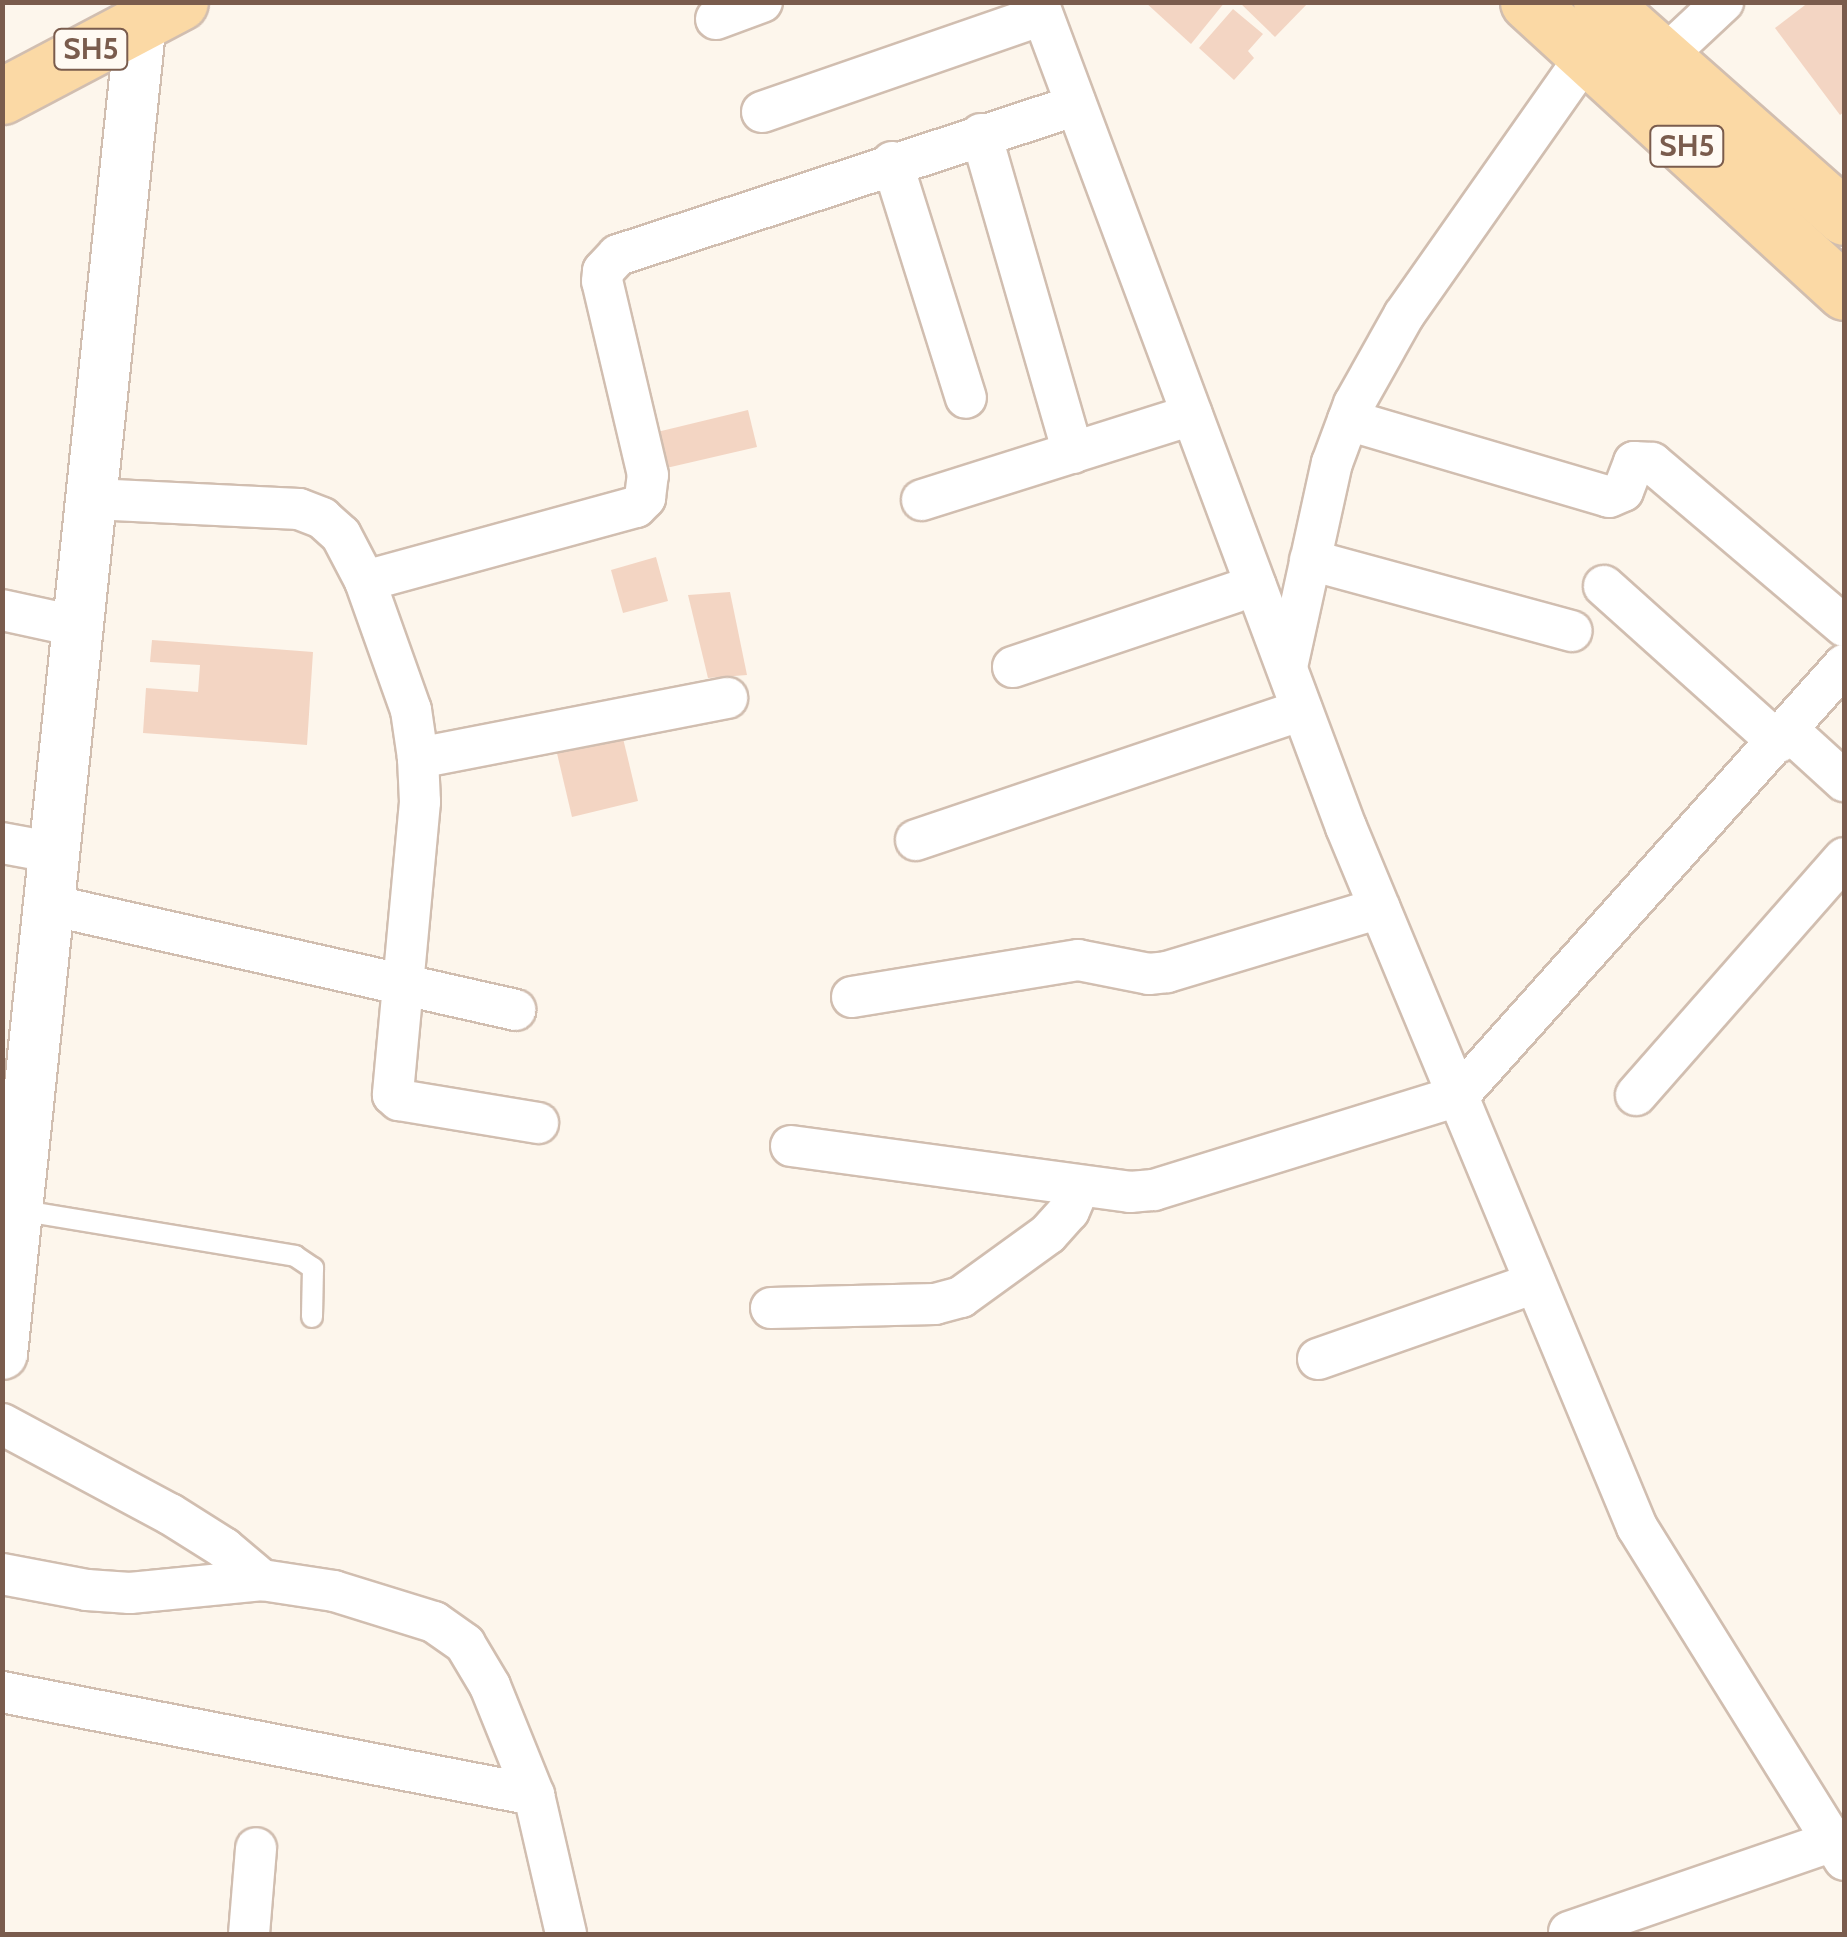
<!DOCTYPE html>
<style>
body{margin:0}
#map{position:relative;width:1847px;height:1937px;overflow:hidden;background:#fdf6ec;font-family:Cabin,sans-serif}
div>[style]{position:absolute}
.building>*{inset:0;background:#f3d5c3}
.roads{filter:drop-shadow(2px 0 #d1beb0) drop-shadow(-2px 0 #d1beb0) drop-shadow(0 2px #d1beb0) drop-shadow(0 -2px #d1beb0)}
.service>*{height:20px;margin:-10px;padding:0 10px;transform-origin:10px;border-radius:10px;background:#fff}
.minor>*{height:40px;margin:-20px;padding:0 20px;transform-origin:20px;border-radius:20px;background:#fff}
.tertiary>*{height:50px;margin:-25px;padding:0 25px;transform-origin:25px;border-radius:25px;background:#fff}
.primary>*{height:55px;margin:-27.5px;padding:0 27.5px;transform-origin:27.5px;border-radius:27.5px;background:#fbd9a5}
span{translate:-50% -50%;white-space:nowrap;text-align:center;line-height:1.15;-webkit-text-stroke:9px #fffaf3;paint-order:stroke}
.shield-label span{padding:2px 8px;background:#fffaf3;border:2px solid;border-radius:8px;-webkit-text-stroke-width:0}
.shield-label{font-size:30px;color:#7a5c4d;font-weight:700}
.frame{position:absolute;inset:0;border:5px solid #7a5c4d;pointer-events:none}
</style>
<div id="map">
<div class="building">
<i style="clip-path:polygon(1145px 2px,1225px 2px,1191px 44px)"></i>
<i style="clip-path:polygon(1239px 2px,1309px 2px,1275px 37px)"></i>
<i style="clip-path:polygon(1809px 2px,1844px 2px,1844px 112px,1840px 115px,1775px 28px)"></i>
<i style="clip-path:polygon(1233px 9px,1263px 34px,1248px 51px,1254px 58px,1234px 80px,1199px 48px)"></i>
<i style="clip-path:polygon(748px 410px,757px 447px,662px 469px,653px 433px)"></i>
<i style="clip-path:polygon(656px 557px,668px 601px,623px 613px,611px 570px)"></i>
<i style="clip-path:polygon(730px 592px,747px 675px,708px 678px,688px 595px)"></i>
<i style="clip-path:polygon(152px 640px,313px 652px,307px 745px,143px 733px,146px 688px,198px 692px,200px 665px,150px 662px)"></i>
<i style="clip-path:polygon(622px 734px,638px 801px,572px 817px,556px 749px)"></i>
</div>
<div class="roads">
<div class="service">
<i style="left:18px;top:1210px;width:281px;rotate:9.4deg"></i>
<i style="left:295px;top:1256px;width:22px;rotate:34deg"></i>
<i style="left:313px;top:1268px;width:49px;rotate:91.2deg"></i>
</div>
<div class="minor">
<i style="left:1038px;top:2px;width:881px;rotate:69.53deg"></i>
<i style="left:1346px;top:827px;width:758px;rotate:67.43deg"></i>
<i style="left:1637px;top:1527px;width:392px;rotate:58.1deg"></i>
<i style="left:716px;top:19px;width:49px;rotate:-20.3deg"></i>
<i style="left:1645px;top:75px;width:107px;rotate:-43.1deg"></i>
<i style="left:762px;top:112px;width:296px;rotate:-19.1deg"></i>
<i style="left:981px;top:134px;width:332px;rotate:73.9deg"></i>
<i style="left:892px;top:162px;width:247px;rotate:72.6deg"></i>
<i style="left:1348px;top:420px;width:272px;rotate:16.4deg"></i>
<i style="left:1609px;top:497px;width:15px;rotate:-23deg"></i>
<i style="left:1623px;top:491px;width:31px;rotate:-69deg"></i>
<i style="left:1634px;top:462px;width:18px;rotate:3deg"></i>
<i style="left:1652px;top:463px;width:252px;rotate:40.3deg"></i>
<i style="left:93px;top:499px;width:206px;rotate:2.8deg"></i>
<i style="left:299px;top:509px;width:25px;rotate:21deg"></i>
<i style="left:322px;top:518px;width:25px;rotate:42deg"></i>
<i style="left:341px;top:535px;width:52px;rotate:62.4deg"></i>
<i style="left:365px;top:581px;width:137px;rotate:70.4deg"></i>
<i style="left:411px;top:710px;width:49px;rotate:81.7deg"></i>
<i style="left:418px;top:758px;width:44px;rotate:87.4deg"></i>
<i style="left:420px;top:802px;width:294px;rotate:95.3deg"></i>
<i style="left:393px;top:1095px;width:8px;rotate:40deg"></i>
<i style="left:399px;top:1100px;width:141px;rotate:9.4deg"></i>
<i style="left:922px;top:500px;width:283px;rotate:-17.5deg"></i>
<i style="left:1310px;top:560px;width:271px;rotate:15.2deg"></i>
<i style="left:365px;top:581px;width:281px;rotate:-15.3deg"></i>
<i style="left:636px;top:507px;width:13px;rotate:-45deg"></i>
<i style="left:645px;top:498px;width:23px;rotate:-83deg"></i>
<i style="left:648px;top:475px;width:199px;rotate:-103.3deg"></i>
<i style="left:602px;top:281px;width:10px;rotate:-84deg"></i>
<i style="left:603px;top:271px;width:22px;rotate:-47deg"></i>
<i style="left:618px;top:255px;width:482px;rotate:-18.1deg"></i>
<i style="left:1604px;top:586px;width:234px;rotate:41.9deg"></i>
<i style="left:2px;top:610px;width:80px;rotate:12.3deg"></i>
<i style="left:1013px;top:667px;width:256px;rotate:-18.6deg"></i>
<i style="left:1287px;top:667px;width:209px;rotate:-77.6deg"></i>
<i style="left:1332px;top:463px;width:63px;rotate:-69.6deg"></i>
<i style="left:1354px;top:404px;width:102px;rotate:-60.7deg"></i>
<i style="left:1404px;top:315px;width:318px;rotate:-54.9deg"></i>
<i style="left:1788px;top:730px;width:76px;rotate:42.3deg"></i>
<i style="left:418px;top:758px;width:315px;rotate:-11deg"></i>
<i style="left:916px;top:840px;width:407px;rotate:-18.6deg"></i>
<i style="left:2px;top:843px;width:55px;rotate:10.5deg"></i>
<i style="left:50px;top:905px;width:477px;rotate:12.7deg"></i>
<i style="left:852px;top:997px;width:229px;rotate:-9.3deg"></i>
<i style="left:1078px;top:960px;width:72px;rotate:11.2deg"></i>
<i style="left:1149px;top:974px;width:18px;rotate:-6deg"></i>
<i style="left:1167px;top:972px;width:222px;rotate:-16.7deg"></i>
<i style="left:1636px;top:1095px;width:315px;rotate:-48.7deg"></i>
<i style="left:791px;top:1146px;width:342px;rotate:7.7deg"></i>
<i style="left:1130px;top:1192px;width:24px;rotate:-5deg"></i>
<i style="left:1154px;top:1190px;width:318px;rotate:-17.2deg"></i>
<i style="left:1458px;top:1096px;width:579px;rotate:-48.15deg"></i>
<i style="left:771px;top:1308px;width:164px;rotate:-1.4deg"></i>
<i style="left:935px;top:1304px;width:27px;rotate:-15deg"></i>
<i style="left:961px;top:1297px;width:107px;rotate:-35.9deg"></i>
<i style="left:1048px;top:1234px;width:31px;rotate:-48deg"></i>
<i style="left:1069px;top:1211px;width:26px;rotate:-67deg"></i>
<i style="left:1318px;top:1359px;width:230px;rotate:-19.3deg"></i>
<i style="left:2px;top:1424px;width:191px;rotate:28.2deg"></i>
<i style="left:170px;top:1514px;width:64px;rotate:32.2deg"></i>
<i style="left:224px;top:1548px;width:50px;rotate:40.1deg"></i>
<i style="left:2px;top:1574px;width:86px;rotate:10.7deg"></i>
<i style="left:87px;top:1590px;width:43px;rotate:4deg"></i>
<i style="left:130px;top:1593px;width:133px;rotate:-5.6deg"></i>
<i style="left:262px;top:1580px;width:73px;rotate:8.7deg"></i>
<i style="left:334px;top:1591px;width:105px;rotate:17.2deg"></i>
<i style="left:434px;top:1622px;width:38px;rotate:35deg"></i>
<i style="left:465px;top:1644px;width:49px;rotate:59.2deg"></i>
<i style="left:490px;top:1686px;width:118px;rotate:68deg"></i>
<i style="left:534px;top:1795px;width:143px;rotate:77deg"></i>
<i style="left:2px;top:1692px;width:542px;rotate:10.96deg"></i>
<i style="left:1569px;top:1932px;width:279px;rotate:-19deg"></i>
<i style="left:249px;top:1934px;width:86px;rotate:-85.3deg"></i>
</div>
<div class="tertiary">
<i style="left:2px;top:1354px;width:1359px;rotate:-84.05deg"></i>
</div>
<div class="primary">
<i style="left:1528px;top:2px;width:429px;rotate:42.5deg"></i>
<i style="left:1601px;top:2px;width:324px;rotate:41.5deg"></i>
<i style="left:2px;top:96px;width:201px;rotate:-27.8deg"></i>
</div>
</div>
<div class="shield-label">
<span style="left:91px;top:49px">SH5</span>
<span style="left:1687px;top:146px">SH5</span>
</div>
<div class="frame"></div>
</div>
